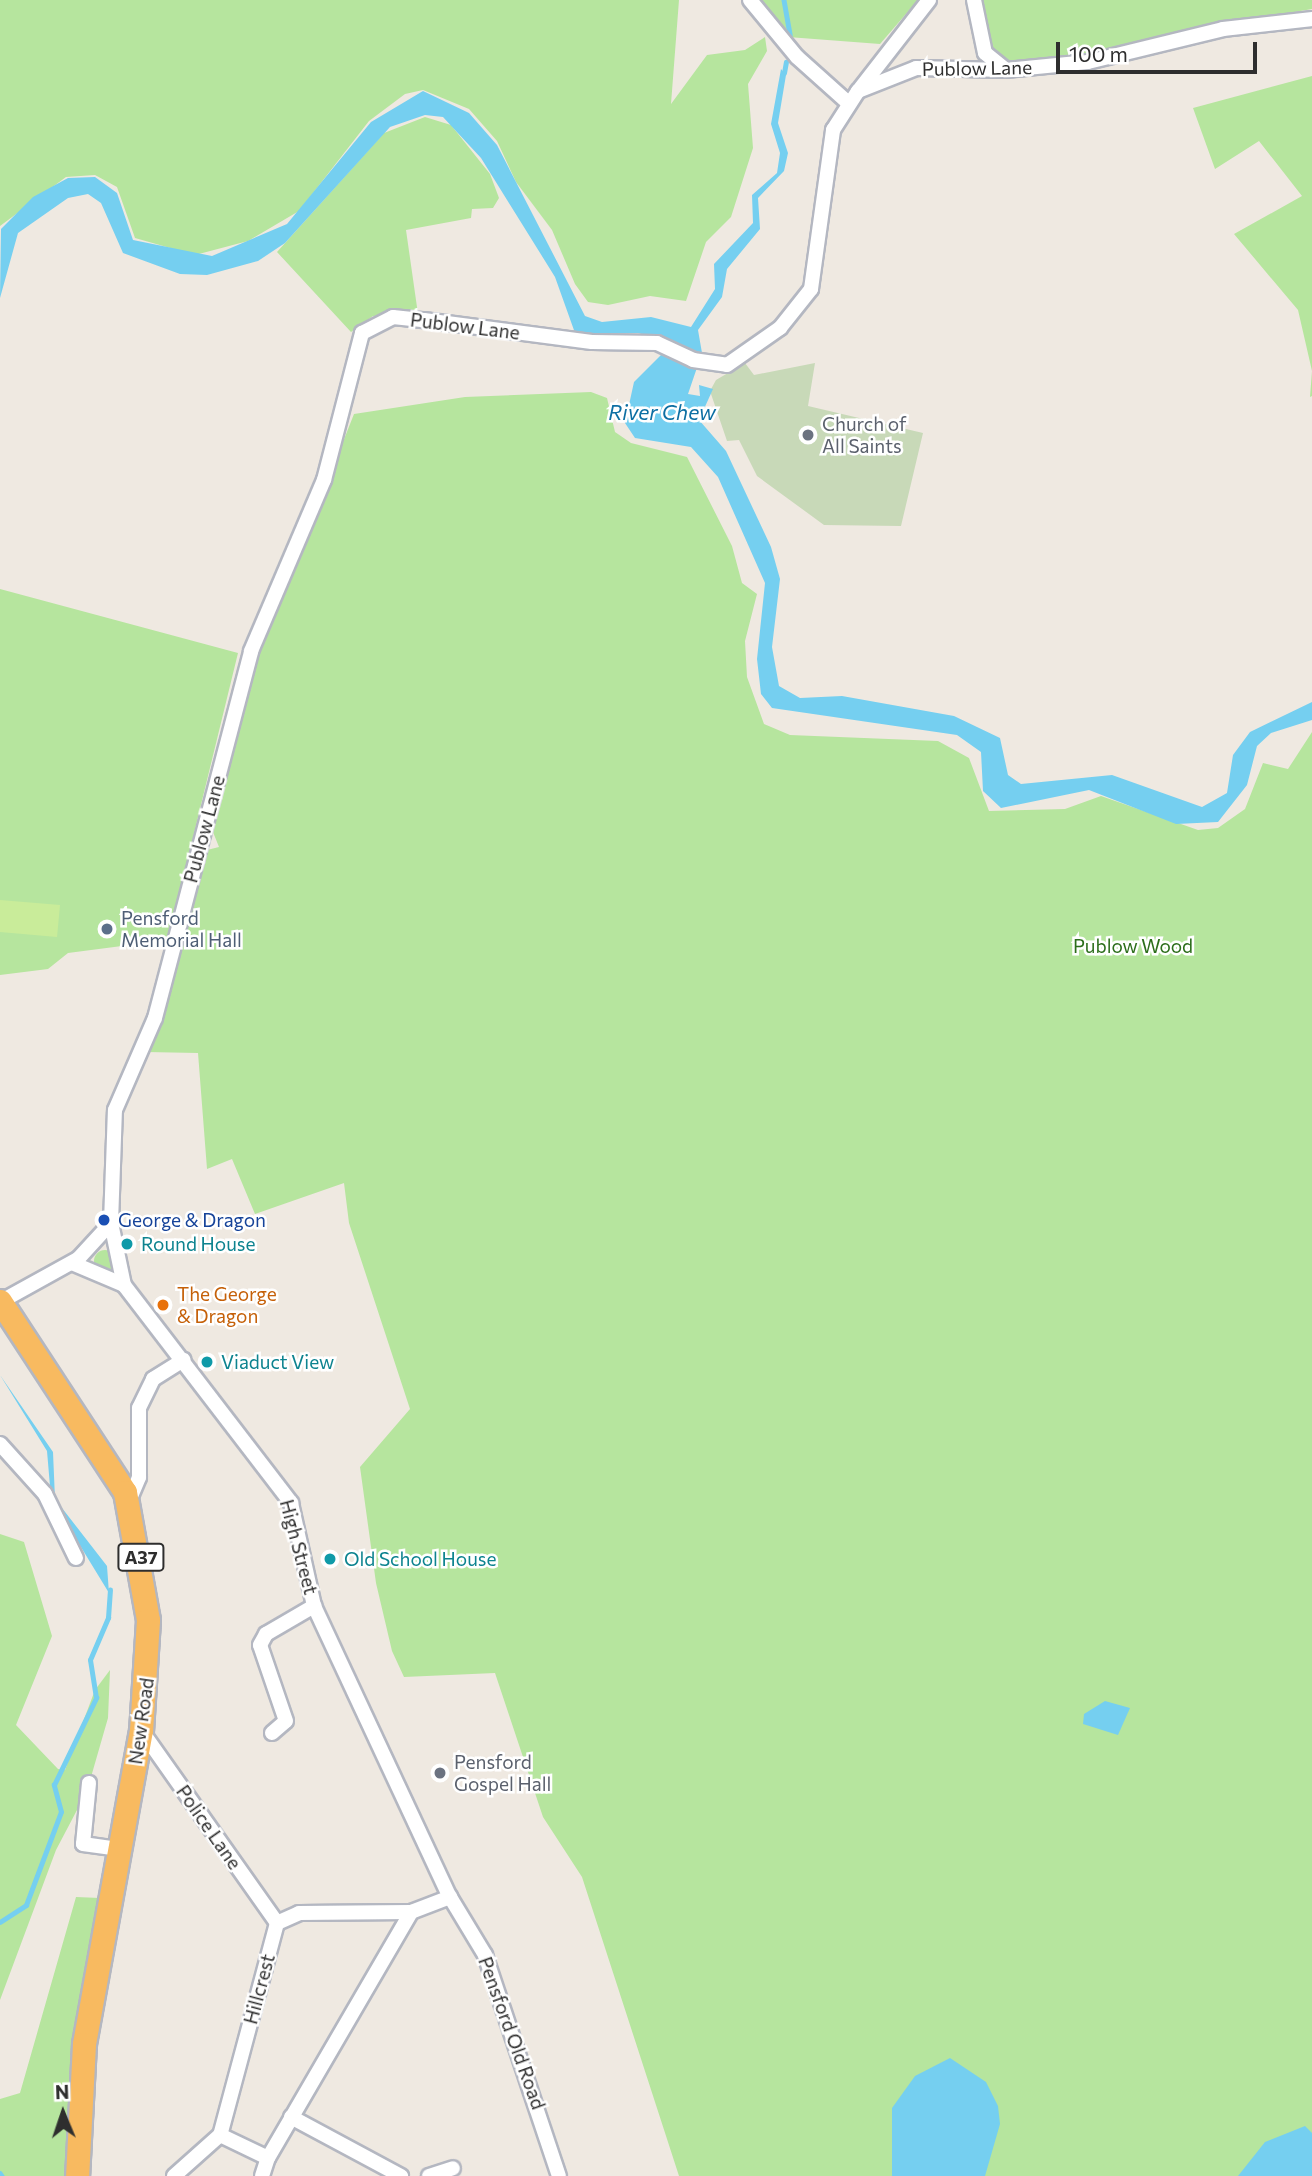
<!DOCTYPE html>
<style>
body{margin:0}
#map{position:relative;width:1312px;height:2176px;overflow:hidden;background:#efe9e1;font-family:Commissioner,sans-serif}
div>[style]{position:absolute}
.green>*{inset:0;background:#b6e59e}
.round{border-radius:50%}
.cemetery>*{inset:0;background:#c8d9b8}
.pitch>*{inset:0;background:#c9ec9a}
.water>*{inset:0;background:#75cff0}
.stream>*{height:4.5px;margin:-2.25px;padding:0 2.25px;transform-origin:2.25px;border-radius:2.25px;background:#75cff0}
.roads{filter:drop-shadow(2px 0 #b4b7c1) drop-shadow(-2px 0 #b4b7c1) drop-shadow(0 2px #b4b7c1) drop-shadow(0 -2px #b4b7c1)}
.minor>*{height:14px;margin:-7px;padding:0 7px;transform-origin:7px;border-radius:7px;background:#fff}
.trunk>*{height:23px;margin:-11.5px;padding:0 11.5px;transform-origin:11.5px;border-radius:11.5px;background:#f8ba60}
.dots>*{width:19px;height:19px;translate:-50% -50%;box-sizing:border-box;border:4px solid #fff;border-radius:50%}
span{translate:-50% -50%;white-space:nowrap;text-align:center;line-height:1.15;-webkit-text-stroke:5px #fff;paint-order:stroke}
.shield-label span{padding:2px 5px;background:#fff;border:2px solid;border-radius:5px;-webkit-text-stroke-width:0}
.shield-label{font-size:18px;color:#2e2e2e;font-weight:700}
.street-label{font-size:19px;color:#2e2e2e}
.worship-label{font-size:19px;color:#5b616d}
.left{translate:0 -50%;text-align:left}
.service-label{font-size:19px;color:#4e5e75}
.park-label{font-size:19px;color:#2c6e1b}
.transit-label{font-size:19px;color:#164399}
.culture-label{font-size:19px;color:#0d838f}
.food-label{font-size:19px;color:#c56008}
.water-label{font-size:21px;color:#0d6fa3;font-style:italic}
.north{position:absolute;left:28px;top:2078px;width:70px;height:70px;-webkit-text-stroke:5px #fff;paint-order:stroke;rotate:358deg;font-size:19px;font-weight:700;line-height:28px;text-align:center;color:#2e2e2e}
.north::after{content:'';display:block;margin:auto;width:24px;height:32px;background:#2e2e2e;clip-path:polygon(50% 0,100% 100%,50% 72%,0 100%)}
.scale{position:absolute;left:1056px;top:42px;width:201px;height:32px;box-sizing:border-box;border:4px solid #2e2e2e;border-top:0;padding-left:9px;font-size:21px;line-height:24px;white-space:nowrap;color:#2e2e2e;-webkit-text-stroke:5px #fff;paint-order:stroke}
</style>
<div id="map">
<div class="green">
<i style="clip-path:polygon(0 0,679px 0,671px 104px,707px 55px,745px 50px,765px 37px,767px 51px,748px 84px,753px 148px,731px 217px,706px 242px,686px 301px,650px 296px,608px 305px,588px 302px,575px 284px,552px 230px,516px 182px,497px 141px,469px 109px,423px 90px,405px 94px,369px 121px,299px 211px,248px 241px,195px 255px,135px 238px,117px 187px,95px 175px,66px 177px,0 226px)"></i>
<i style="clip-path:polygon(756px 0,918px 0,880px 44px,788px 37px)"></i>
<i style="clip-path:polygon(978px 0,1312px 0,1312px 9px,1179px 32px,1116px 51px,1007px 62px,990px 51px)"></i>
<i style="clip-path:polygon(1312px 76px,1312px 396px,1310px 397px,1312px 371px,1298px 310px,1234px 234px,1302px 196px,1259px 141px,1215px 169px,1193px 108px)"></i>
<i style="clip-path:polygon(425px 117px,451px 125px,490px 174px,499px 198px,493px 208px,472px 209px,471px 218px,406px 230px,418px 314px,373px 316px,351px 332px,277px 252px,384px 133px)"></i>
<i style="clip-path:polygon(591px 392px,607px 398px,615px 432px,631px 443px,687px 457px,732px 546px,742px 583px,757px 594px,745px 641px,747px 677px,764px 724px,790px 735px,938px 741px,969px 758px,989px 811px,1065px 809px,1101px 796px,1198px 830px,1218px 828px,1245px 809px,1263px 763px,1288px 769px,1312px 732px,1312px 2176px,679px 2176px,582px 1877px,543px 1817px,495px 1673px,404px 1677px,392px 1651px,376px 1583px,360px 1467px,410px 1409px,349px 1223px,344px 1183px,255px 1214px,232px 1159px,207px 1169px,198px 1053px,146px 1052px,207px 850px,219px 847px,211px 827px,258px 657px,354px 414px,465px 397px)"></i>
<i style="clip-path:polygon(0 589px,238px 653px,168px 940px,68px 953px,48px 969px,0 975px)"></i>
<i class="round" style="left:94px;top:1250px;width:22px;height:22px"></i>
<i style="clip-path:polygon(0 1534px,24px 1542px,52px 1636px,16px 1725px,58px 1769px,65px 1770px,95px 1690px,110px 1670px,108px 1718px,87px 1791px,56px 1850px,0 2000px)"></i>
<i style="clip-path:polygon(76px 1897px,100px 1898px,69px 2176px,0 2176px,0 2099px,20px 2093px)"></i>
</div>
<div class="cemetery">
<i style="clip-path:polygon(745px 363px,754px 375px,815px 363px,808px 406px,923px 433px,901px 526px,824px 525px,757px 476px,739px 440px,727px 441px,710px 391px,716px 380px)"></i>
</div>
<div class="pitch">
<i style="clip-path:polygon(0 900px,60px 905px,57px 937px,0 932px)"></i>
</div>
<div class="water">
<i style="clip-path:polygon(781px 69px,786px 75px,778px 123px,788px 153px,784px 171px,758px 198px,760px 229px,727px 269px,722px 297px,698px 330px,702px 353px,688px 394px,700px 396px,699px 385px,713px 389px,699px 420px,726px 451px,771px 547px,780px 579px,772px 647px,779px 686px,800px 698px,842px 696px,954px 716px,1000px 738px,1008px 775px,1021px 784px,1112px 775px,1202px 807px,1227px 793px,1233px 755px,1250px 732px,1312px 702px,1312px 720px,1271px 733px,1257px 746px,1247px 785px,1218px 822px,1176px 824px,1089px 790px,1001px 808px,983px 791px,981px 752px,957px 735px,772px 708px,761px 694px,757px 659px,765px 583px,718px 477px,691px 447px,635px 438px,625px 423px,634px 382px,673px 343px,638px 333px,575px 333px,555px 277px,481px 158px,443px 117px,425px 115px,390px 127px,285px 243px,258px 261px,207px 275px,180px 274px,123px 253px,101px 203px,88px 194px,68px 198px,18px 233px,0 298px,1px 229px,33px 197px,68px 178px,95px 177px,117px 193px,133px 240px,212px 256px,287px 224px,371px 122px,423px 91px,469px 113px,497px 145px,585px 316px,602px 322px,651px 317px,691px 327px,715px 289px,714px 264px,753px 223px,752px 195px,777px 173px,780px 153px,771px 124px)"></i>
<i style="clip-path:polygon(0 1375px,53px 1452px,55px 1499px,107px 1566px,109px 1593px,51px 1498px,47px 1451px)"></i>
<i style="clip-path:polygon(1105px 1701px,1130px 1708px,1118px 1735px,1083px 1724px,1084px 1714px)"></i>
<i style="clip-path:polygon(950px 2058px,986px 2082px,998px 2106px,1000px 2124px,985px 2176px,892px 2176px,892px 2108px,915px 2076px)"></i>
<i style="clip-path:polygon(1305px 2126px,1312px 2133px,1312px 2176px,1238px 2176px,1265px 2142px)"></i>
</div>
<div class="stream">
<i style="left:784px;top:0;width:35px;rotate:80deg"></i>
<i style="left:784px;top:73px;width:11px;rotate:-80deg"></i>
<i style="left:0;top:1922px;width:31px;rotate:-33deg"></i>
<i style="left:26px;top:1905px;width:99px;rotate:-69.4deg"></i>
<i style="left:61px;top:1812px;width:28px;rotate:-105deg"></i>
<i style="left:54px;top:1785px;width:97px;rotate:-64.2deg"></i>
<i style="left:96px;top:1698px;width:38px;rotate:-99deg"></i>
<i style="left:90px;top:1660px;width:46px;rotate:-66.8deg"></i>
<i style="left:108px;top:1618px;width:28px;rotate:-86deg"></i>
<i style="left:0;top:2173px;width:4px;rotate:56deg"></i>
</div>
<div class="roads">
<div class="minor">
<i style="left:750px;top:0;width:74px;rotate:50.5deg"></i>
<i style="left:797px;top:57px;width:66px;rotate:41.9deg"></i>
<i style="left:974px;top:0;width:54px;rotate:78.3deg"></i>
<i style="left:985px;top:53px;width:27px;rotate:39deg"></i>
<i style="left:859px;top:90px;width:114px;rotate:-52.1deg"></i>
<i style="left:111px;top:1223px;width:63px;rotate:78.2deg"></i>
<i style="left:124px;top:1285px;width:275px;rotate:52.5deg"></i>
<i style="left:291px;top:1503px;width:106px;rotate:77.4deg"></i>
<i style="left:314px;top:1606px;width:321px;rotate:65deg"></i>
<i style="left:450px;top:1897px;width:68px;rotate:58.9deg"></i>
<i style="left:485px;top:1955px;width:233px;rotate:71.5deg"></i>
<i style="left:72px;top:1263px;width:56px;rotate:22.9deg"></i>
<i style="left:0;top:1302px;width:89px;rotate:-28.9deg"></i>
<i style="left:78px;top:1259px;width:49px;rotate:-47.5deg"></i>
<i style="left:111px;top:1223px;width:113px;rotate:-88deg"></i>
<i style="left:115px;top:1110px;width:100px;rotate:-66.5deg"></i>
<i style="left:155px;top:1018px;width:379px;rotate:-75.3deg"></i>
<i style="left:251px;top:651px;width:186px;rotate:-66.9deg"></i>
<i style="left:324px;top:480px;width:152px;rotate:-75.5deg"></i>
<i style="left:362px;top:333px;width:35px;rotate:-27deg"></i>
<i style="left:393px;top:317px;width:31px;rotate:6deg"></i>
<i style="left:424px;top:320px;width:169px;rotate:7.5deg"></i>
<i style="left:592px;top:342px;width:65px;rotate:0.9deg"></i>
<i style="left:657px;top:343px;width:40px;rotate:25deg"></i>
<i style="left:693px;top:360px;width:34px;rotate:8deg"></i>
<i style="left:727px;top:365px;width:65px;rotate:-34.9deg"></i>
<i style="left:780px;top:328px;width:50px;rotate:-51.5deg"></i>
<i style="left:811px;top:289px;width:161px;rotate:-82.1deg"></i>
<i style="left:833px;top:130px;width:46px;rotate:-57.3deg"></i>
<i style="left:858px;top:91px;width:62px;rotate:-21.6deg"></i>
<i style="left:916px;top:68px;width:90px;rotate:1.3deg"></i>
<i style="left:1006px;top:70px;width:82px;rotate:-5.6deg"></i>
<i style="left:1088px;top:62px;width:139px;rotate:-13.7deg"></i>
<i style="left:1223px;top:29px;width:90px;rotate:-6.4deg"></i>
<i style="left:0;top:1444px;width:67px;rotate:48deg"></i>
<i style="left:45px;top:1494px;width:71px;rotate:64.2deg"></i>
<i style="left:129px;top:1501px;width:26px;rotate:-67deg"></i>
<i style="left:139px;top:1477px;width:69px;rotate:-90deg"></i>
<i style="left:139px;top:1408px;width:32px;rotate:-64deg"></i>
<i style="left:153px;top:1379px;width:36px;rotate:-32deg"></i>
<i style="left:141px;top:1730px;width:236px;rotate:54.8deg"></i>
<i style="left:272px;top:1733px;width:18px;rotate:-41deg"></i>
<i style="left:286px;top:1721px;width:80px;rotate:-108.9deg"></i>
<i style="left:260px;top:1645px;width:13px;rotate:-61deg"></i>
<i style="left:266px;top:1634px;width:56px;rotate:-30.3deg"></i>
<i style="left:89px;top:1783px;width:61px;rotate:95.6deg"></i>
<i style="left:83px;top:1844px;width:37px;rotate:8deg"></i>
<i style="left:277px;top:1923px;width:220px;rotate:105deg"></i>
<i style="left:220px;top:2135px;width:53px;rotate:25.6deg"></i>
<i style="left:268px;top:2158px;width:285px;rotate:-59.8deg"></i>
<i style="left:277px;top:1923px;width:24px;rotate:-24deg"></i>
<i style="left:299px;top:1913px;width:112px;rotate:-0.5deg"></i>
<i style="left:411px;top:1912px;width:42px;rotate:-21deg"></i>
<i style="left:291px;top:2117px;width:125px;rotate:28.2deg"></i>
<i style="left:174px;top:2176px;width:62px;rotate:-41.7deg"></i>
<i style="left:262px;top:2176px;width:19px;rotate:-72deg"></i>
<i style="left:429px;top:2176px;width:25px;rotate:-18deg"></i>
</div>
<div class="trunk">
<i style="left:0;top:1301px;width:228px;rotate:56.8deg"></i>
<i style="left:125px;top:1492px;width:130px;rotate:79.8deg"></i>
<i style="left:148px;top:1620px;width:110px;rotate:93.6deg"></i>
<i style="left:141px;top:1730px;width:319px;rotate:100.3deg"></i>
<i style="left:84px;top:2044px;width:132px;rotate:93deg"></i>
</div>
</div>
<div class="dots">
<i style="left:808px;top:435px;background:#6b7280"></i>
<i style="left:107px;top:929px;background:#5c6f8a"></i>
<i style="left:104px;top:1220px;background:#1a4fb4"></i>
<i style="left:127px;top:1244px;background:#0f9aa8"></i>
<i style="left:163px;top:1305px;background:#e8710a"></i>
<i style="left:207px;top:1362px;background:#0f9aa8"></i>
<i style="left:330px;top:1559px;background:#0f9aa8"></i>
<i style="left:440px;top:1773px;background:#6b7280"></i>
</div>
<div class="shield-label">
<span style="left:141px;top:1557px">A37</span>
</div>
<div class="street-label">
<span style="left:977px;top:68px;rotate:-1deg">Publow Lane</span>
<span style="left:465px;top:326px;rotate:7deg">Publow Lane</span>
<span style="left:204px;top:829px;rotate:-75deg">Publow Lane</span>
<span style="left:299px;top:1547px;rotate:75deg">High Street</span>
<span style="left:141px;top:1721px;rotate:-82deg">New Road</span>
<span style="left:209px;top:1827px;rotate:55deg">Police Lane</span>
<span style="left:259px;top:1989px;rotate:-75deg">Hillcrest</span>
<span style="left:512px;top:2033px;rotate:70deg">Pensford Old Road</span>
</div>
<div class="worship-label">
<span class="left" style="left:822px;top:435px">Church of<br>All Saints</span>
<span class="left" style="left:454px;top:1773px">Pensford<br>Gospel Hall</span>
</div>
<div class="service-label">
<span class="left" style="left:121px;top:929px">Pensford<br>Memorial Hall</span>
</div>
<div class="park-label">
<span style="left:1133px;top:946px">Publow Wood</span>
</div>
<div class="transit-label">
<span class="left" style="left:118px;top:1220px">George &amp; Dragon</span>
</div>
<div class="culture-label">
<span class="left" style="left:141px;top:1244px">Round House</span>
<span class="left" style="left:221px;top:1362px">Viaduct View</span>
<span class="left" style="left:344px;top:1559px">Old School House</span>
</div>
<div class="food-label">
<span class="left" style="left:177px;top:1305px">The George<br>&amp; Dragon</span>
</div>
<div class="water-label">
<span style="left:662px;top:412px">River Chew</span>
</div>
<div class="north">N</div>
<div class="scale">100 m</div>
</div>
